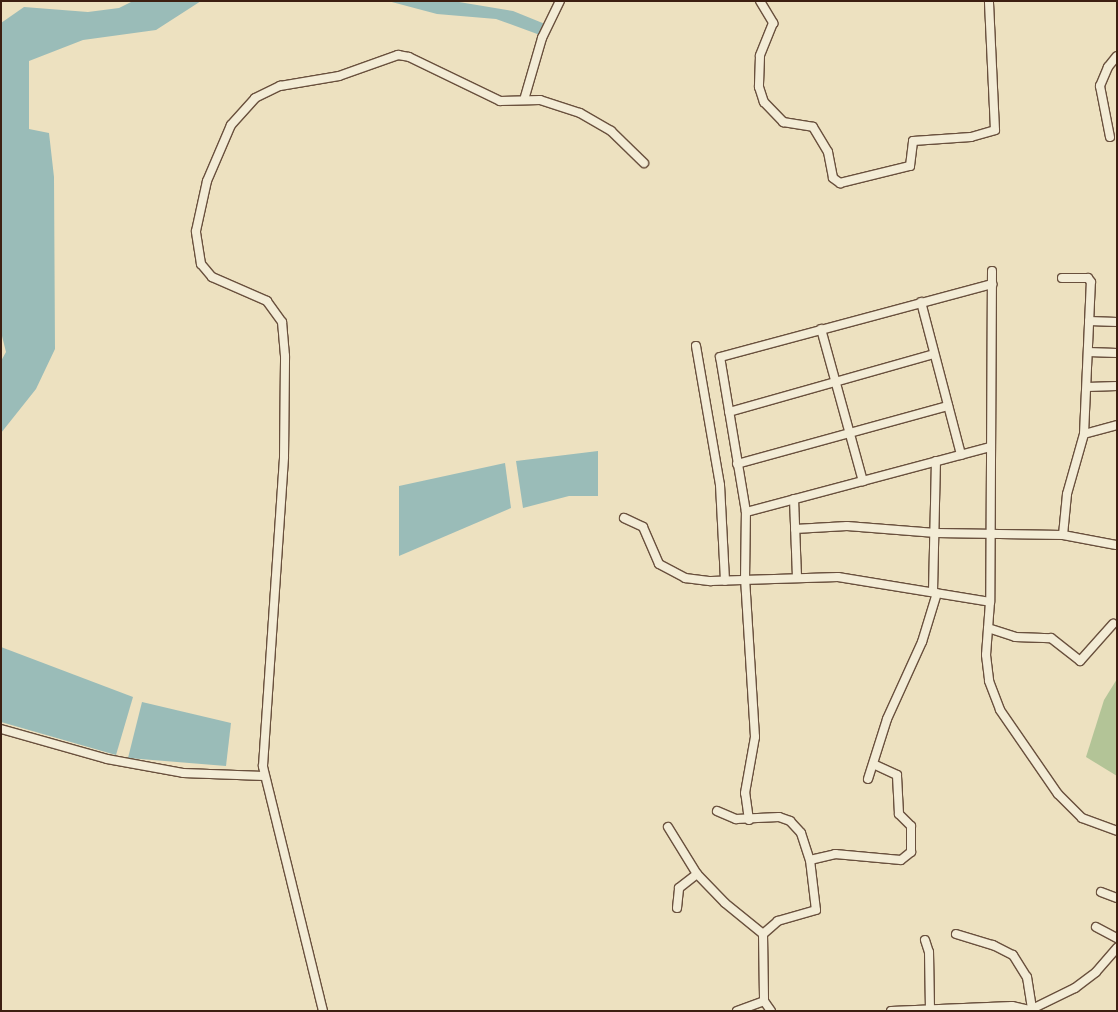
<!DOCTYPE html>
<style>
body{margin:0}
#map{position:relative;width:1118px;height:1012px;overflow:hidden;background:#ede1c0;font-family:"EB Garamond",serif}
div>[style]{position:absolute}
.green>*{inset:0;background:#b3c497}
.water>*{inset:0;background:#9abcb8}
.roads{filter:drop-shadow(1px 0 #69503d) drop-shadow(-1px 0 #69503d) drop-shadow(0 1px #69503d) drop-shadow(0 -1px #69503d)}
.minor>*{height:8px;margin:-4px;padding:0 4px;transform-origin:4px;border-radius:4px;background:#f3ecd6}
span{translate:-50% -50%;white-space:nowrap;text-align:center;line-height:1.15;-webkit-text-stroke:4px #f3ecd6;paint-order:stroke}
.frame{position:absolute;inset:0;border:2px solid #3d1f11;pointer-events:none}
</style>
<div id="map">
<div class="green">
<i style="clip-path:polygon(1117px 679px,1117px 776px,1086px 757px,1104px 700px)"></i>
</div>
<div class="water">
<i style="clip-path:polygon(133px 1px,201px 1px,156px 30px,83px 40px,29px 61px,29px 129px,49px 133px,54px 177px,55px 349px,36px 389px,1px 433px,1px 361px,6px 352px,1px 332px,1px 23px,24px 7px,88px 12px,119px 8px)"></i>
<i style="clip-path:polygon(388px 1px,453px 1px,513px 11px,545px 24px,540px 35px,496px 19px,437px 14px)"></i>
<i style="clip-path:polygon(598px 451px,598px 496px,569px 496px,523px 508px,516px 461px)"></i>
<i style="clip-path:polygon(505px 463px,511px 508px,399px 556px,399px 486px)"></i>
<i style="clip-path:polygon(1px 647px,133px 697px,116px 755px,1px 722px)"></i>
<i style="clip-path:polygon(142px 702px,231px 723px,226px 766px,128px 758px)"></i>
</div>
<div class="roads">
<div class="minor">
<i style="left:760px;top:1px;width:26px;rotate:59deg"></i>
<i style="left:773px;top:23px;width:35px;rotate:112deg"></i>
<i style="left:760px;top:56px;width:31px;rotate:92deg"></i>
<i style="left:759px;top:87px;width:16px;rotate:72deg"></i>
<i style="left:764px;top:102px;width:28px;rotate:46deg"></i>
<i style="left:783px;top:122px;width:30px;rotate:9deg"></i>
<i style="left:813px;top:127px;width:29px;rotate:59deg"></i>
<i style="left:828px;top:152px;width:26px;rotate:79deg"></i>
<i style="left:833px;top:178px;width:9px;rotate:36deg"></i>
<i style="left:840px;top:183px;width:72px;rotate:-13.7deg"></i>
<i style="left:910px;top:166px;width:25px;rotate:-83deg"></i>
<i style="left:913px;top:141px;width:58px;rotate:-3.9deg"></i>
<i style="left:971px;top:137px;width:25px;rotate:-16deg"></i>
<i style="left:995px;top:130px;width:129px;rotate:-92.7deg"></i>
<i style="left:524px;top:100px;width:65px;rotate:-73.8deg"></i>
<i style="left:542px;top:38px;width:41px;rotate:-64.1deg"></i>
<i style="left:1110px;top:137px;width:52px;rotate:-101.1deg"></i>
<i style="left:1100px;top:86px;width:21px;rotate:-67deg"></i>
<i style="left:1108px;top:67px;width:14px;rotate:-51deg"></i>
<i style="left:992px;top:271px;width:331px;rotate:90.3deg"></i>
<i style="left:990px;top:602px;width:53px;rotate:94.3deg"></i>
<i style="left:986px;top:655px;width:26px;rotate:83deg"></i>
<i style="left:989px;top:681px;width:31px;rotate:69deg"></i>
<i style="left:1000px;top:710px;width:102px;rotate:55.4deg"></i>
<i style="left:1058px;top:794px;width:34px;rotate:45deg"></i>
<i style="left:1082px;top:818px;width:37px;rotate:20deg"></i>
<i style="left:921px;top:302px;width:158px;rotate:75.3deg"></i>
<i style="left:1089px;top:321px;width:28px;rotate:2deg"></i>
<i style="left:821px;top:329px;width:158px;rotate:74.6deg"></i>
<i style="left:696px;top:346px;width:141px;rotate:80.2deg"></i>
<i style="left:720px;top:485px;width:96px;rotate:87deg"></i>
<i style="left:1088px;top:352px;width:29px;rotate:2deg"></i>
<i style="left:1087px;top:387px;width:30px;rotate:-2deg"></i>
<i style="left:729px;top:412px;width:213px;rotate:-15.8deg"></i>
<i style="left:1084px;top:434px;width:34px;rotate:-15deg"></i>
<i style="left:737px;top:464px;width:219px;rotate:-15.4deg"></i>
<i style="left:794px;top:499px;width:77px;rotate:87.8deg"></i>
<i style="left:746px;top:512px;width:253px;rotate:-14.9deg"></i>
<i style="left:624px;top:518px;width:21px;rotate:25deg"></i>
<i style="left:643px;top:527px;width:40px;rotate:66.6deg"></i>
<i style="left:659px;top:564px;width:30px;rotate:28deg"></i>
<i style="left:685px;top:578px;width:26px;rotate:7deg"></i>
<i style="left:711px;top:581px;width:127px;rotate:-1.8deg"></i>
<i style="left:838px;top:577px;width:154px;rotate:9.3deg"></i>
<i style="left:795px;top:529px;width:52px;rotate:-3.3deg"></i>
<i style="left:847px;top:526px;width:89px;rotate:4.5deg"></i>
<i style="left:936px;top:533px;width:127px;rotate:0.9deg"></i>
<i style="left:1063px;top:535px;width:41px;rotate:-84.4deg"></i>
<i style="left:1067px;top:494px;width:62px;rotate:-74.2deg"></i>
<i style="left:1084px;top:434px;width:152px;rotate:-87.4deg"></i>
<i style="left:1091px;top:282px;width:5px;rotate:-127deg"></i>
<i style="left:1088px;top:278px;width:26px;rotate:180deg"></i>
<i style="left:1063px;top:535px;width:54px;rotate:10.7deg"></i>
<i style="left:933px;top:592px;width:131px;rotate:-88.7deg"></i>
<i style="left:988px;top:628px;width:28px;rotate:18deg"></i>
<i style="left:1015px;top:637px;width:36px;rotate:2deg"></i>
<i style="left:1051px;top:638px;width:37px;rotate:38deg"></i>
<i style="left:1080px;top:661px;width:50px;rotate:-48.3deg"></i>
<i style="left:1px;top:729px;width:110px;rotate:15.8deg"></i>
<i style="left:107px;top:759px;width:77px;rotate:10.4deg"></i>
<i style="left:183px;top:773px;width:81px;rotate:2.1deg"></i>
<i style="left:868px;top:779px;width:63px;rotate:-72.4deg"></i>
<i style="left:887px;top:719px;width:85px;rotate:-65.6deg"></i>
<i style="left:922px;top:642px;width:51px;rotate:-73deg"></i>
<i style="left:717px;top:811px;width:21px;rotate:23deg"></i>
<i style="left:736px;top:819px;width:43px;rotate:-2.7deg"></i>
<i style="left:779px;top:817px;width:12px;rotate:20deg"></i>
<i style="left:790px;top:821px;width:16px;rotate:47deg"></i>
<i style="left:801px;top:833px;width:28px;rotate:72deg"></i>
<i style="left:810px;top:860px;width:50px;rotate:83.2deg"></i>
<i style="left:816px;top:910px;width:40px;rotate:164deg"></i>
<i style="left:778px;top:921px;width:20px;rotate:139deg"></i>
<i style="left:763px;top:934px;width:67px;rotate:89.1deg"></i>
<i style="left:764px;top:1001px;width:12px;rotate:55deg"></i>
<i style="left:749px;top:820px;width:27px;rotate:-98deg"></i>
<i style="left:745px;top:793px;width:57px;rotate:-79.9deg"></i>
<i style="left:755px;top:737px;width:157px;rotate:-93.6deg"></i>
<i style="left:745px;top:580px;width:68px;rotate:-89.2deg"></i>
<i style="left:746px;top:512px;width:157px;rotate:-99.5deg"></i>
<i style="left:720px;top:357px;width:282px;rotate:-15deg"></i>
<i style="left:668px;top:827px;width:55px;rotate:58.3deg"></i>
<i style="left:697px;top:874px;width:40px;rotate:46deg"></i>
<i style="left:725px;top:903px;width:49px;rotate:39.2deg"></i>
<i style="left:810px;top:860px;width:26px;rotate:-13deg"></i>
<i style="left:835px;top:854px;width:66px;rotate:5.2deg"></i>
<i style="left:901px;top:860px;width:13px;rotate:-39deg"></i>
<i style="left:911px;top:852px;width:26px;rotate:-90deg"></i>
<i style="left:911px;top:826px;width:17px;rotate:-135deg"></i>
<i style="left:899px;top:814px;width:39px;rotate:-93deg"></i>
<i style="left:897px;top:775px;width:26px;rotate:-155deg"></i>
<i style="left:1101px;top:892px;width:17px;rotate:21deg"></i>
<i style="left:677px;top:908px;width:20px;rotate:-84deg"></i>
<i style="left:679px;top:888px;width:23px;rotate:-38deg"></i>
<i style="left:1096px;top:927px;width:24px;rotate:28deg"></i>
<i style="left:956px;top:934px;width:39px;rotate:17deg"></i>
<i style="left:993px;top:945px;width:22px;rotate:27deg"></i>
<i style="left:1013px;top:955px;width:26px;rotate:58deg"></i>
<i style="left:1027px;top:977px;width:32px;rotate:81deg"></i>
<i style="left:1032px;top:1009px;width:48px;rotate:-26deg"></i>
<i style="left:1075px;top:988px;width:26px;rotate:-37deg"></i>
<i style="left:1096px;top:972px;width:32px;rotate:-49deg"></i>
<i style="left:925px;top:940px;width:13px;rotate:72deg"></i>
<i style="left:929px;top:952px;width:57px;rotate:89deg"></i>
<i style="left:323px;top:1011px;width:252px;rotate:-103.8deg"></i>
<i style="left:263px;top:766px;width:310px;rotate:-86.1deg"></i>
<i style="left:284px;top:457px;width:101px;rotate:-89.4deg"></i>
<i style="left:285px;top:356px;width:34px;rotate:-95deg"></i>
<i style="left:282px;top:322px;width:26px;rotate:-126deg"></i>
<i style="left:267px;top:301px;width:60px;rotate:-156.4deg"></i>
<i style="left:212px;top:277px;width:17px;rotate:-130deg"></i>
<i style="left:201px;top:264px;width:33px;rotate:-99deg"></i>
<i style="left:196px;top:231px;width:51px;rotate:-77.6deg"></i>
<i style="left:207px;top:181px;width:61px;rotate:-66.8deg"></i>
<i style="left:231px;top:125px;width:36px;rotate:-48deg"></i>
<i style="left:255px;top:98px;width:28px;rotate:-26deg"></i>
<i style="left:280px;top:86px;width:60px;rotate:-9.6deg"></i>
<i style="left:339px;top:76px;width:63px;rotate:-19.6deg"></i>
<i style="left:398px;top:55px;width:11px;rotate:10deg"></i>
<i style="left:409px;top:57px;width:101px;rotate:25.8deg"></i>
<i style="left:500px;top:101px;width:40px;rotate:-1.4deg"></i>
<i style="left:540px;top:100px;width:42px;rotate:18deg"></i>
<i style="left:580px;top:113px;width:36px;rotate:30deg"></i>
<i style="left:611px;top:131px;width:46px;rotate:44.1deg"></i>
<i style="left:737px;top:1011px;width:29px;rotate:-20deg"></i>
<i style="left:891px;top:1011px;width:121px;rotate:-2.4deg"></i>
<i style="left:1012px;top:1006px;width:22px;rotate:13deg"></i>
</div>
</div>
<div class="frame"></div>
</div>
